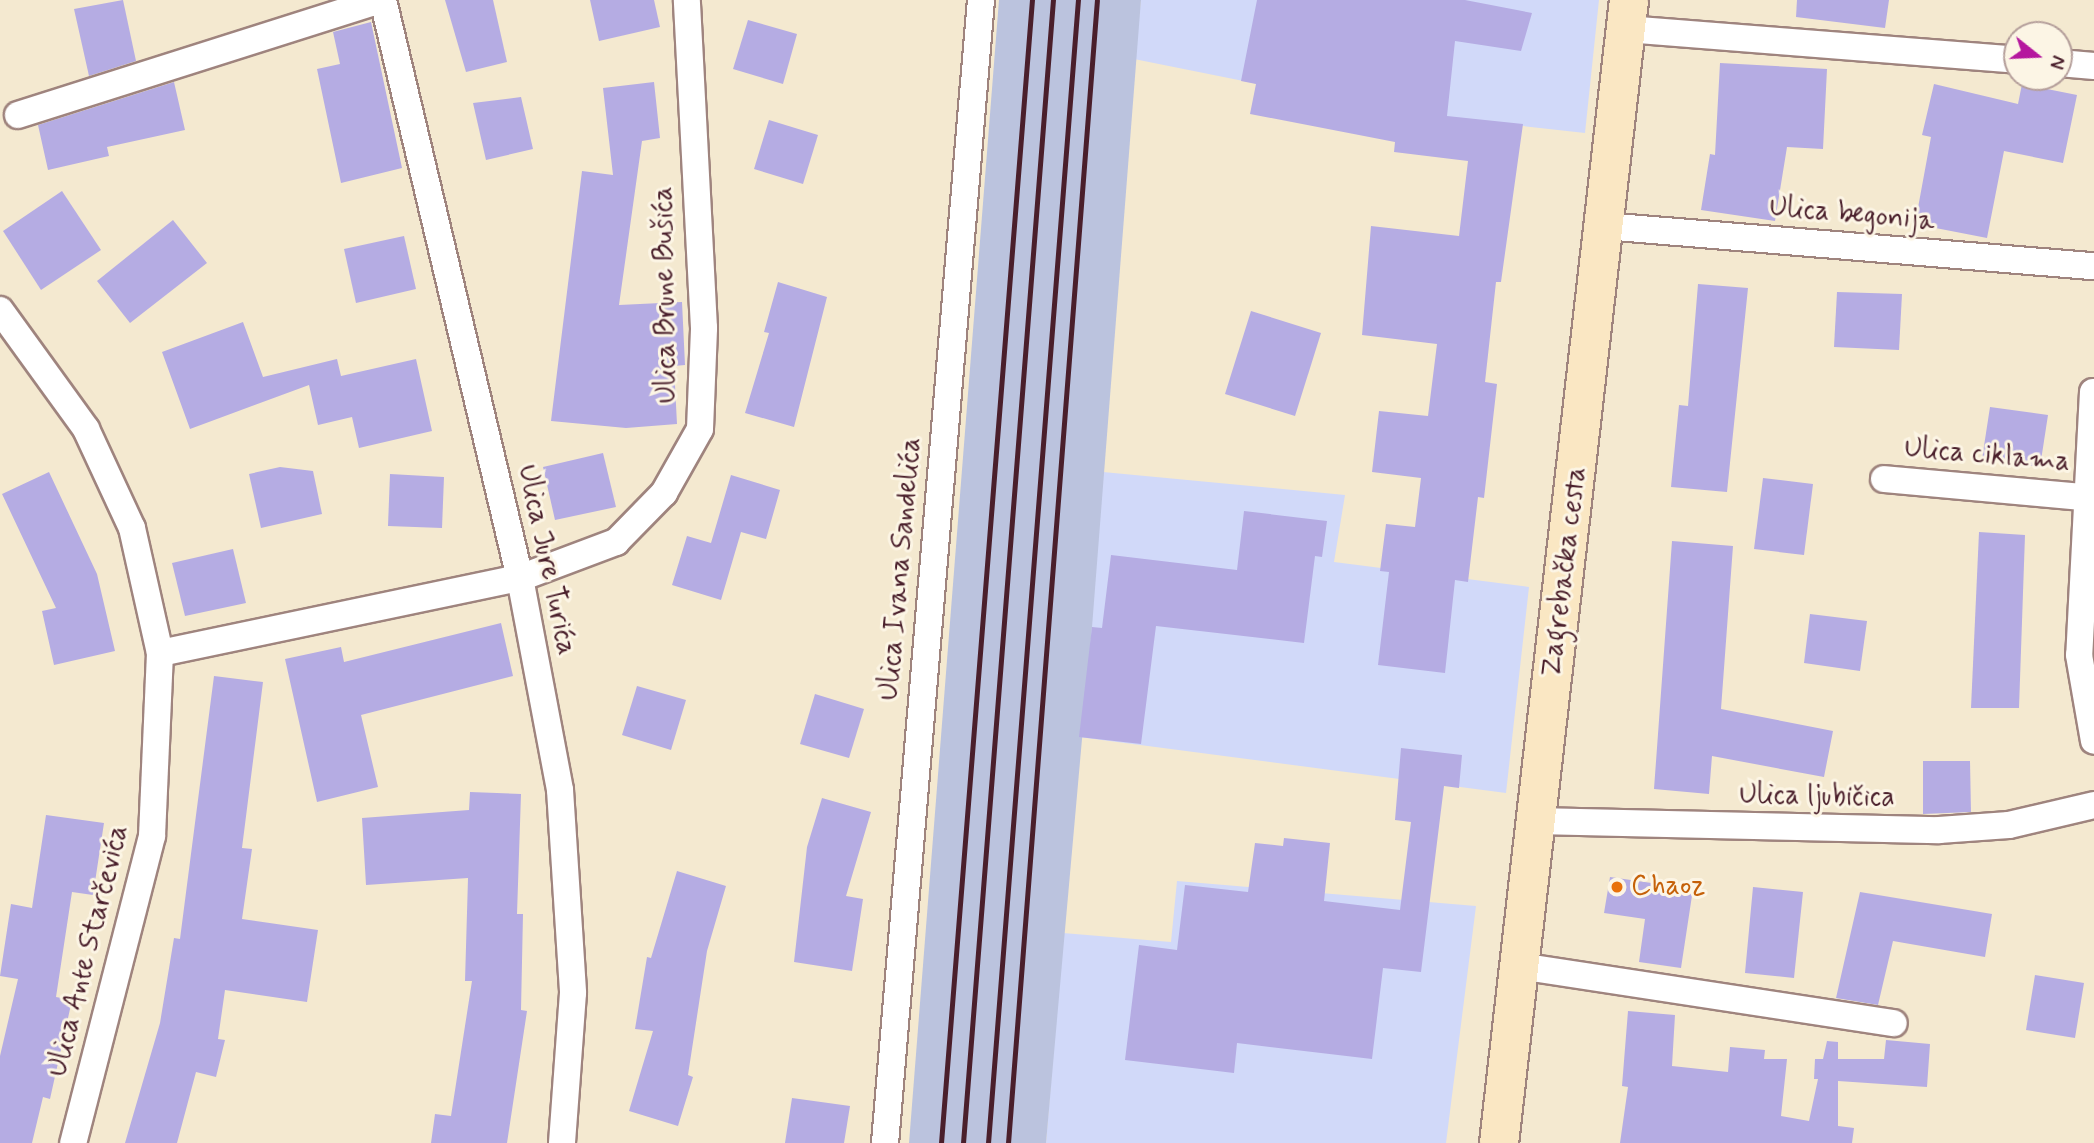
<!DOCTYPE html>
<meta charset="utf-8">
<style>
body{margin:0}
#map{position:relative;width:2094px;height:1143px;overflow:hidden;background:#f4e9d0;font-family:Mynerve,sans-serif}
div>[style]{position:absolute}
.built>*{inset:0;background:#d1d9f9}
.industrial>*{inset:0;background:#bbc3de}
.building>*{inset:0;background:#b5ace3}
.roads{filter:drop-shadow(2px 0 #9f847e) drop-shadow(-2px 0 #9f847e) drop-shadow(0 2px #9f847e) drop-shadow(0 -2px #9f847e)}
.minor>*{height:26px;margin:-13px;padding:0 13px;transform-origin:13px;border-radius:13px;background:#fff}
.secondary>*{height:38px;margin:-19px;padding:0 19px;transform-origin:19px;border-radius:19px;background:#fae7c3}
.rail>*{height:5px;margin:-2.5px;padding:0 2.5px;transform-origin:2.5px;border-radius:2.5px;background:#4a1f2b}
.dots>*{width:19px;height:19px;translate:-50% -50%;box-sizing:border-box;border:4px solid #fcf5e5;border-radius:50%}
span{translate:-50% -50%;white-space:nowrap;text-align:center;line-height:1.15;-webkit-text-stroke:6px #fcf5e5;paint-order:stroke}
.street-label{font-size:28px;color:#4a1f2b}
.food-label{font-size:28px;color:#c56008}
.left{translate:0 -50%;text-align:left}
.north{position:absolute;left:2003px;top:21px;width:70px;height:70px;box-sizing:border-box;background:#fcf5e5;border:2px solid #b59f9b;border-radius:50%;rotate:108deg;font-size:19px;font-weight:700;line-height:28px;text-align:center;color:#4a1f2b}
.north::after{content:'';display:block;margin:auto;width:24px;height:32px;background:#b5179e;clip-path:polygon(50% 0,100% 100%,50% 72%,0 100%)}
</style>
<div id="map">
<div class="built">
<i style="clip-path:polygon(1141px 0,1599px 0,1585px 133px,1398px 112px,1134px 59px)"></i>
<i style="clip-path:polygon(1103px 472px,1345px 495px,1334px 562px,1529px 587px,1506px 793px,1079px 737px)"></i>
<i style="clip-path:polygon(1177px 881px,1476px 906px,1446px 1143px,1046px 1143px,1063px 933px,1171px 942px)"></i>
</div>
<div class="industrial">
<i style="clip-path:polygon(999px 0,1141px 0,1092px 627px,1046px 1143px,909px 1143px)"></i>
</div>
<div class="building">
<i style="clip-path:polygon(123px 0,136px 61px,89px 76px,74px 9px)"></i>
<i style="clip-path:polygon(445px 0,493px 0,507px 62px,466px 72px)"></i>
<i style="clip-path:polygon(590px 0,654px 0,660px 27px,599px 41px)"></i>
<i style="clip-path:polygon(1257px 0,1465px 0,1532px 13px,1521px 51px,1455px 41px,1447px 116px,1523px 124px,1501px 282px,1496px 282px,1485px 382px,1497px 384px,1484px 498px,1478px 497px,1468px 582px,1455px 580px,1445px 673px,1378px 665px,1389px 572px,1380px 571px,1386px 524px,1415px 527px,1421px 478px,1372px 472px,1379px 411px,1428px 416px,1437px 344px,1362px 335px,1371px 226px,1459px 236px,1468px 161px,1394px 152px,1395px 142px,1250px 114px,1256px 84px,1241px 81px)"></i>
<i style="clip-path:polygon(1797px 0,1889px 0,1885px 28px,1796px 17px)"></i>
<i style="clip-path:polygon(748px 20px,797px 34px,783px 84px,733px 69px)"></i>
<i style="clip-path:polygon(371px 22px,402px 168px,341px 183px,317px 69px,340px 64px,333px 32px)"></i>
<i style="clip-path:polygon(1720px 63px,1827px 69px,1823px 149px,1787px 147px,1775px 221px,1701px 210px,1710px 154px,1715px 155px)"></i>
<i style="clip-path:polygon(174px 82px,185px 130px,107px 147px,109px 156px,48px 170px,38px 125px)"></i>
<i style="clip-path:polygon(654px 82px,660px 138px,642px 141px,619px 305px,682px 302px,685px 365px,674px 366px,677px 424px,626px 428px,551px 421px,582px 171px,613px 175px,603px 88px)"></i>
<i style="clip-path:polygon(1934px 84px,2018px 104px,2022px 84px,2077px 95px,2063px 163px,2004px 151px,1987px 238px,1915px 224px,1931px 137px,1922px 135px)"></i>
<i style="clip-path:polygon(521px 97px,533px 149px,486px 160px,473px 103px)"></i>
<i style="clip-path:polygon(769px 120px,818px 135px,803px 184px,754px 169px)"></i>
<i style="clip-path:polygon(62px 191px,101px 250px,41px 290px,3px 231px)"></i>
<i style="clip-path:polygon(173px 220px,207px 263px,130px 323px,97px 281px)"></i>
<i style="clip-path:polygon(404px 236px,416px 289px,356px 303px,344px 249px)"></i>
<i style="clip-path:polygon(778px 282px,827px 297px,794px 427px,745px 413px,769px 333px,764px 332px)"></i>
<i style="clip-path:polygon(1698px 284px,1748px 288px,1727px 492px,1671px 487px,1679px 405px,1688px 406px)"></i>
<i style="clip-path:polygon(1837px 292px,1902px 294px,1899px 350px,1834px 347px)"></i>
<i style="clip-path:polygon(1251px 311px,1321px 333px,1295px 416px,1225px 394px)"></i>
<i style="clip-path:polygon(243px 322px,263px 377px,337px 359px,341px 376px,416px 359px,432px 431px,359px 448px,352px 417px,318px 425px,309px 385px,190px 429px,162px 352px)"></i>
<i style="clip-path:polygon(1990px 407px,2048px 415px,2040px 467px,1982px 459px)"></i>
<i style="clip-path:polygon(603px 453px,616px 507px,555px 520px,543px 467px)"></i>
<i style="clip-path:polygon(280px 467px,313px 471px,322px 514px,261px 528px,249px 474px)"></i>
<i style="clip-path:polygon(49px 472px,97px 574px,115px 651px,54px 665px,42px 611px,56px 608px,2px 494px)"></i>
<i style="clip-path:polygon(390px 474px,444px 477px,442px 528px,388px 526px)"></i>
<i style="clip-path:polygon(731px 475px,780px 490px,766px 539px,741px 532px,721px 600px,672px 585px,687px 536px,711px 543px)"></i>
<i style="clip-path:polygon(1763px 478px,1813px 484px,1804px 555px,1754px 549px)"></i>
<i style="clip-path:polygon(1244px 511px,1327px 521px,1322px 557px,1315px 556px,1304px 643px,1156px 626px,1141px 744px,1079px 737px,1092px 627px,1102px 628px,1111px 555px,1237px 570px)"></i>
<i style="clip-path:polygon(1979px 532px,2025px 535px,2019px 708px,1971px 708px)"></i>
<i style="clip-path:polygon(1672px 541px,1733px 546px,1721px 709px,1833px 731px,1824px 777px,1712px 756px,1709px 794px,1654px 789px)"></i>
<i style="clip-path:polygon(233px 549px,246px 603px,185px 616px,172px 563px)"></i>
<i style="clip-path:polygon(1810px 614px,1867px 621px,1860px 671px,1804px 663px)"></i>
<i style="clip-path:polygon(501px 623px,513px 676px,361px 715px,378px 787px,317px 802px,285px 659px,341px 647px,344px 662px)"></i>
<i style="clip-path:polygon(214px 676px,263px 682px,242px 848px,252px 849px,242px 919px,318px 930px,307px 1002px,225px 990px,218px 1039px,225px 1040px,216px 1077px,196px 1072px,177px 1143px,125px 1143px,160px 1023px,174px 938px,180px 939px)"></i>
<i style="clip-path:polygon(637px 686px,686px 700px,671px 750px,622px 735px)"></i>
<i style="clip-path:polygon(815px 694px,864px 709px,849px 758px,800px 744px)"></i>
<i style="clip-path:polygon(1401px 748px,1462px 755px,1459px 788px,1444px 786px,1421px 972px,1383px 968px,1372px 1059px,1237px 1043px,1234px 1073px,1125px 1060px,1139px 945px,1177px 950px,1185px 885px,1248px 892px,1255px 843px,1283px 846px,1284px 838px,1330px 843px,1324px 901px,1400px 910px,1411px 822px,1395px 820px)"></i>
<i style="clip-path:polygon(1923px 761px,1970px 761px,1971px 812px,1923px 814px)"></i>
<i style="clip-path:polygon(470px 792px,521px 794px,517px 914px,523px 914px,521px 1010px,527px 1011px,507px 1143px,431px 1143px,435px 1114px,451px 1116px,472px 981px,465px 981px,468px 878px,366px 885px,362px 818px,469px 810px)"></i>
<i style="clip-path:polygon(822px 798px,871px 812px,846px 896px,863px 899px,852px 971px,794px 962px,807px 847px)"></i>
<i style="clip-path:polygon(46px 815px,104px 823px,93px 895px,72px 892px,56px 997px,72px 1000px,50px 1099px,43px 1097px,32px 1143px,0 1143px,0 1056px,18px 979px,0 976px,11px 904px,32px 908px)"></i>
<i style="clip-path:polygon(677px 871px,726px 886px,707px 951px,688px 1075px,693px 1077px,678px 1126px,629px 1111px,653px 1031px,635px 1029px,647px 957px,651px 958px)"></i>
<i style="clip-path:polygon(1610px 877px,1693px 889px,1681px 968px,1639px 962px,1645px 919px,1604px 913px)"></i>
<i style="clip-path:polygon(1753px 887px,1803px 892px,1794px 978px,1745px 973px)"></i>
<i style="clip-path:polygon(1860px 892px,1992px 914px,1985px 957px,1893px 941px,1878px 1005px,1836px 998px)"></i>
<i style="clip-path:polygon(2035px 975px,2084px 983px,2075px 1038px,2026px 1030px)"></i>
<i style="clip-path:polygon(1628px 1011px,1675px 1015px,1672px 1066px,1728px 1072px,1730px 1047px,1765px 1050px,1764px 1059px,1787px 1059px,1781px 1116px,1809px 1121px,1818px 1079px,1814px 1079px,1815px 1059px,1823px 1059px,1827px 1041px,1838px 1042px,1838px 1059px,1884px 1059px,1886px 1040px,1930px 1044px,1927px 1087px,1838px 1081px,1838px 1126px,1854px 1128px,1852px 1143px,1620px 1143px,1628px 1087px,1622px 1086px)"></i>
<i style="clip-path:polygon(792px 1098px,850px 1106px,844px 1143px,785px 1143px)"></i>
</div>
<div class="roads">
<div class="minor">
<i style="left:383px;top:0;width:594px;rotate:76.67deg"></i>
<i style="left:520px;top:578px;width:216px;rotate:79.3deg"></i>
<i style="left:560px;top:790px;width:203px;rotate:86.3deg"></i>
<i style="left:573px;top:993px;width:150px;rotate:94.2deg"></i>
<i style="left:1626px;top:29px;width:392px;rotate:4.5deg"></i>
<i style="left:2059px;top:63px;width:35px;rotate:5deg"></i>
<i style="left:18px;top:115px;width:381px;rotate:-17.6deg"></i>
<i style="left:1604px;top:226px;width:492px;rotate:4.7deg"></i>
<i style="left:0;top:310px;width:147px;rotate:54.1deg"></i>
<i style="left:86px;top:429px;width:109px;rotate:65.1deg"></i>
<i style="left:132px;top:528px;width:128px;rotate:77.4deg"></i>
<i style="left:160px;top:653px;width:183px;rotate:92.5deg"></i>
<i style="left:152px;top:836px;width:317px;rotate:104.4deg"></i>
<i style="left:2093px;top:392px;width:263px;rotate:93deg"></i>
<i style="left:2079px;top:655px;width:87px;rotate:80.1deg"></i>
<i style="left:1884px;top:479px;width:211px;rotate:5.2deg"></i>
<i style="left:160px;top:653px;width:368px;rotate:-11.8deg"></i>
<i style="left:520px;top:578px;width:103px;rotate:-20.6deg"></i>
<i style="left:616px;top:542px;width:69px;rotate:-45.6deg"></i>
<i style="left:664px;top:493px;width:73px;rotate:-60.6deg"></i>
<i style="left:700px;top:429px;width:101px;rotate:-87.7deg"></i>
<i style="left:704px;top:328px;width:328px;rotate:-93deg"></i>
<i style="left:1536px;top:821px;width:403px;rotate:1.3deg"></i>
<i style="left:1939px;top:830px;width:70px;rotate:-4.1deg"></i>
<i style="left:2009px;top:825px;width:87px;rotate:-13.2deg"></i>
<i style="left:1520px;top:966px;width:378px;rotate:8.7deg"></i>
<i style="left:885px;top:1143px;width:1147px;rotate:-85.2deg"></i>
</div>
<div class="secondary">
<i style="left:1499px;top:1143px;width:1150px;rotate:-83.51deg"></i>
</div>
</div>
<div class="rail">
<i style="left:941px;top:1143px;width:1147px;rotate:-85.45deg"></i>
<i style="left:963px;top:1143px;width:1147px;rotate:-85.5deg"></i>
<i style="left:988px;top:1143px;width:1147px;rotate:-85.5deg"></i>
<i style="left:1008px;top:1143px;width:1146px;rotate:-85.55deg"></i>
</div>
<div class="dots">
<i style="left:1617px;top:887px;background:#e8710a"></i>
</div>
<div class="street-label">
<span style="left:1852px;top:215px;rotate:5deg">Ulica begonija</span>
<span style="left:666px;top:295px;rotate:-91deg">Ulica Brune Bušića</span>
<span style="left:1987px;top:456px;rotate:5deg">Ulica ciklama</span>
<span style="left:546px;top:560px;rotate:78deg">Ulica Jure Turića</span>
<span style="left:901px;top:569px;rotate:-85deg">Ulica Ivana Sandelića</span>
<span style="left:1565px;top:572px;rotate:-83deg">Zagrebačka cesta</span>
<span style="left:1817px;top:797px;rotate:1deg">Ulica ljubičica</span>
<span style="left:89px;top:951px;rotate:-76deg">Ulica Ante Starčevića</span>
</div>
<div class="food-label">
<span class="left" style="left:1631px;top:887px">Chaoz</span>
</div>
<div class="north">N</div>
</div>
